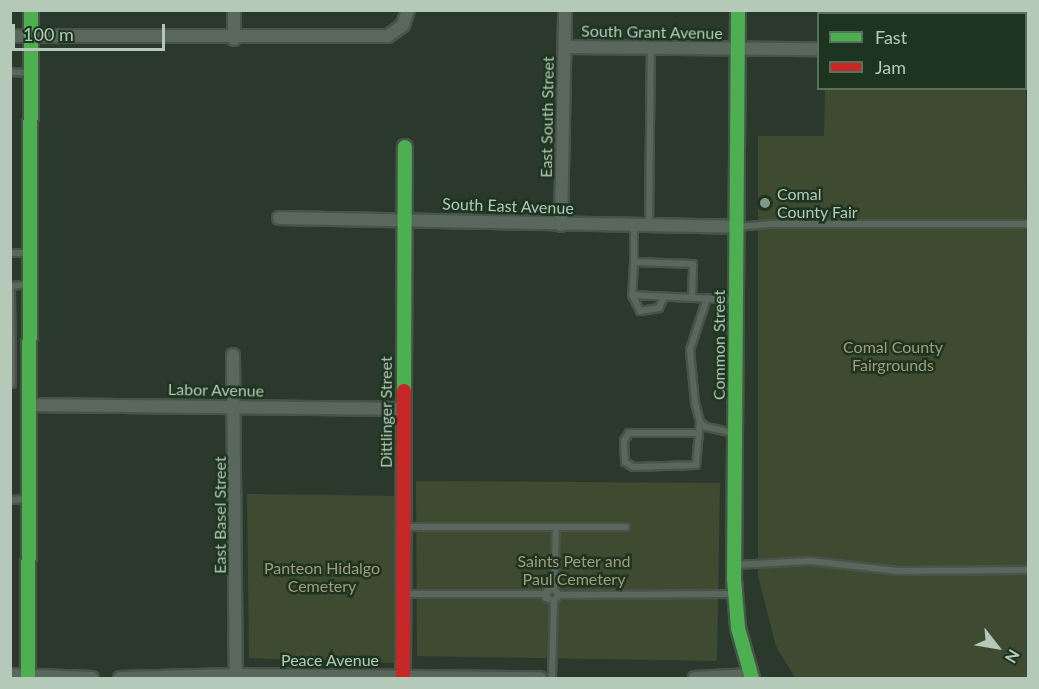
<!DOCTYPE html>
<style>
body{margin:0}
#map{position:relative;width:1039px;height:689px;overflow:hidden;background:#2a392c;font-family:Lato,sans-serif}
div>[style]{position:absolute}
.green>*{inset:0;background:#3f4b31}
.roads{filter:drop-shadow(2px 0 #48534a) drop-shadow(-2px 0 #48534a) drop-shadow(0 2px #48534a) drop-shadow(0 -2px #48534a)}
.lane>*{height:6px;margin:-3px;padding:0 3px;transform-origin:3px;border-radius:3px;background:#5a675c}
.street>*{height:12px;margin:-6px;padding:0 6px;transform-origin:6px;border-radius:6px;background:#5a675c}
.fast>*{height:14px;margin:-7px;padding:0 7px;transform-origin:7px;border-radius:7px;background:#4caf50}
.jam>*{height:14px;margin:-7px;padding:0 7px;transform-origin:7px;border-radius:7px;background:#c62828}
.dots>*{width:16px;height:16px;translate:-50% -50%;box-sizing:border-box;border:3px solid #1d3420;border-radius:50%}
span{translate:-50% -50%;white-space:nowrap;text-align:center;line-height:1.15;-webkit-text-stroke:5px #1d3420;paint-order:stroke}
.street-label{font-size:16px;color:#b4c9b7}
.poi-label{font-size:16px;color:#b4c9b7}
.left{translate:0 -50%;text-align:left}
.park-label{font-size:16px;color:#a49a7a}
.frame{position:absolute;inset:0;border:12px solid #b4c9b7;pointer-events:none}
.legend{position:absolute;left:817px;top:12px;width:210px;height:78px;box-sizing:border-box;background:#1d3420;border:2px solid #59705c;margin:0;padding:8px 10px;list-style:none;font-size:18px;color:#b4c9b7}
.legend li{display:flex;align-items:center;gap:12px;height:30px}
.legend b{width:30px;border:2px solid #59705c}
.north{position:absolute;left:967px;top:617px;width:60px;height:60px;-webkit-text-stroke:4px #1d3420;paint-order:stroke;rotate:121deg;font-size:16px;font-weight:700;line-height:24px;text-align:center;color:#b4c9b7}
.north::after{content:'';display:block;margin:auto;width:21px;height:27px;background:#b4c9b7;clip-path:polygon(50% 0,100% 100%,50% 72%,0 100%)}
.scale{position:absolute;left:12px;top:24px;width:153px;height:27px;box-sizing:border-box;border:3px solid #b4c9b7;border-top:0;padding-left:8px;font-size:18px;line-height:21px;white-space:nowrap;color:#b4c9b7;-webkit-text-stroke:4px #1d3420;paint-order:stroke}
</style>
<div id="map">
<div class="green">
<i style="clip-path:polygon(1026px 69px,1028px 678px,795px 678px,776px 646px,758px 576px,758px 136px,824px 136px,825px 89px,1026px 88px)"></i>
<i style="clip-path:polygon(416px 481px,720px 483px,717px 661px,417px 656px)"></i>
<i style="clip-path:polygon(247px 494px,396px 496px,395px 663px,249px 658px)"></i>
</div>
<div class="roads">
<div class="lane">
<i style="left:829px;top:10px;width:4px;rotate:90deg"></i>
<i style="left:10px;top:72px;width:18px;rotate:3deg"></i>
<i style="left:634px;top:226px;width:36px;rotate:90deg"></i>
<i style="left:649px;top:226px;width:178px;rotate:-89.4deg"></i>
<i style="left:737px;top:227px;width:33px;rotate:-5deg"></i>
<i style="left:770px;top:224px;width:258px"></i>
<i style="left:10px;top:253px;width:18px"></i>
<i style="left:632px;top:295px;width:18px;rotate:63deg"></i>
<i style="left:640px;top:311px;width:19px;rotate:-9deg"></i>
<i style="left:659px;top:308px;width:12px;rotate:-66deg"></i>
<i style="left:692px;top:297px;width:33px;rotate:-88deg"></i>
<i style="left:693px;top:264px;width:59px;rotate:-178.1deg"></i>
<i style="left:634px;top:262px;width:33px;rotate:93deg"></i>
<i style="left:632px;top:295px;width:103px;rotate:2.8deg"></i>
<i style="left:707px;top:298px;width:55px;rotate:108.1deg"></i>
<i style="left:690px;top:350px;width:53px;rotate:84.6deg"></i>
<i style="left:695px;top:403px;width:20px;rotate:75deg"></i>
<i style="left:700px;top:422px;width:8px;rotate:40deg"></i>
<i style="left:706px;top:427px;width:29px;rotate:12deg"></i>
<i style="left:12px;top:384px;width:98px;rotate:-90.6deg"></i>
<i style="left:11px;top:286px;width:18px;rotate:-6deg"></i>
<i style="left:699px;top:433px;width:70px;rotate:180deg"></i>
<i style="left:629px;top:433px;width:9px;rotate:122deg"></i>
<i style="left:624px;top:441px;width:21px;rotate:87deg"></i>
<i style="left:625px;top:462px;width:9px;rotate:32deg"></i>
<i style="left:633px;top:467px;width:63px;rotate:-1.8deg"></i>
<i style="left:696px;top:465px;width:43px;rotate:-84.7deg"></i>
<i style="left:10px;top:500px;width:17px;rotate:-3deg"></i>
<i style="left:405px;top:527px;width:151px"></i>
<i style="left:556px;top:527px;width:62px;rotate:91.8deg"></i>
<i style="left:556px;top:527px;width:70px"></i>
<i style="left:735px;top:565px;width:76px;rotate:-3deg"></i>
<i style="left:811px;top:561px;width:87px;rotate:6.6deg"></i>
<i style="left:897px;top:571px;width:131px;rotate:-0.4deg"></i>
<i style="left:406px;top:594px;width:140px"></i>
<i style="left:559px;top:595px;width:8px;rotate:130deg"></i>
<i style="left:554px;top:601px;width:9px;rotate:-159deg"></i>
<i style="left:546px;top:598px;width:7px;rotate:-82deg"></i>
<i style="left:547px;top:591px;width:7px;rotate:-16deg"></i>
<i style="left:554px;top:589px;width:8px;rotate:50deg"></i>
<i style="left:559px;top:595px;width:175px;rotate:-0.3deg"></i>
<i style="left:552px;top:678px;width:77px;rotate:-88.5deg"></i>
</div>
<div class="street">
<i style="left:918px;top:14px;width:4px;rotate:-90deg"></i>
<i style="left:10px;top:36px;width:378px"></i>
<i style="left:388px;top:36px;width:19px;rotate:-36deg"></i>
<i style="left:403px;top:25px;width:16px;rotate:-72deg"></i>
<i style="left:234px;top:39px;width:29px;rotate:-90deg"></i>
<i style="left:565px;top:47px;width:253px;rotate:0.5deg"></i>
<i style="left:1026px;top:51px;width:2px"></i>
<i style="left:279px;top:218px;width:458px;rotate:1.1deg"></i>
<i style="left:561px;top:225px;width:215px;rotate:-88.9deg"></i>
<i style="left:233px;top:355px;width:320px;rotate:89.5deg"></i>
<i style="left:30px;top:405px;width:372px;rotate:0.6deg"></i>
<i style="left:10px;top:675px;width:82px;rotate:2.1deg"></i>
<i style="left:120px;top:678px;width:116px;rotate:-1.5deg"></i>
<i style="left:236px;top:675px;width:304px;rotate:0.6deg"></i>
<i style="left:695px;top:678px;width:56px;rotate:-3.1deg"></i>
</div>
<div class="fast">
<i style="left:738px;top:10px;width:569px;rotate:90.4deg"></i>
<i style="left:734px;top:579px;width:49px;rotate:85.3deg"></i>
<i style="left:738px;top:628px;width:52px;rotate:74.4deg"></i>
<i style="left:404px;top:391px;width:244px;rotate:-89.8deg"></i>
<i style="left:28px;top:675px;width:665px;rotate:-89.74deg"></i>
</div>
<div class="jam">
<i style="left:403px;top:677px;width:286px;rotate:-89.8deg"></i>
</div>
</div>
<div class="dots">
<i style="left:765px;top:203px;background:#849786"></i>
</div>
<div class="street-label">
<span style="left:652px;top:32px;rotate:1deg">South Grant Avenue</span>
<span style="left:547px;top:117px;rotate:-89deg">East South Street</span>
<span style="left:508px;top:206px;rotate:2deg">South East Avenue</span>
<span style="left:719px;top:345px;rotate:-90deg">Common Street</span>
<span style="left:216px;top:390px;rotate:1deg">Labor Avenue</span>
<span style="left:386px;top:412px;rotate:-90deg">Dittlinger Street</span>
<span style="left:220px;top:515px;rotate:-90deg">East Basel Street</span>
<span style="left:330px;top:660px">Peace Avenue</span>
</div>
<div class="poi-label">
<span class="left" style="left:777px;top:203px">Comal<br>County Fair</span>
</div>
<div class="park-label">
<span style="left:893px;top:356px">Comal County<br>Fairgrounds</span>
<span style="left:574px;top:570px">Saints Peter and<br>Paul Cemetery</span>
<span style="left:322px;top:577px">Panteon Hidalgo<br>Cemetery</span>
</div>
<div class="frame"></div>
<ul class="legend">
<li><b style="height:8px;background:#4caf50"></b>Fast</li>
<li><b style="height:8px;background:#c62828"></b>Jam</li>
</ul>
<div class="north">N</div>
<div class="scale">100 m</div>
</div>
